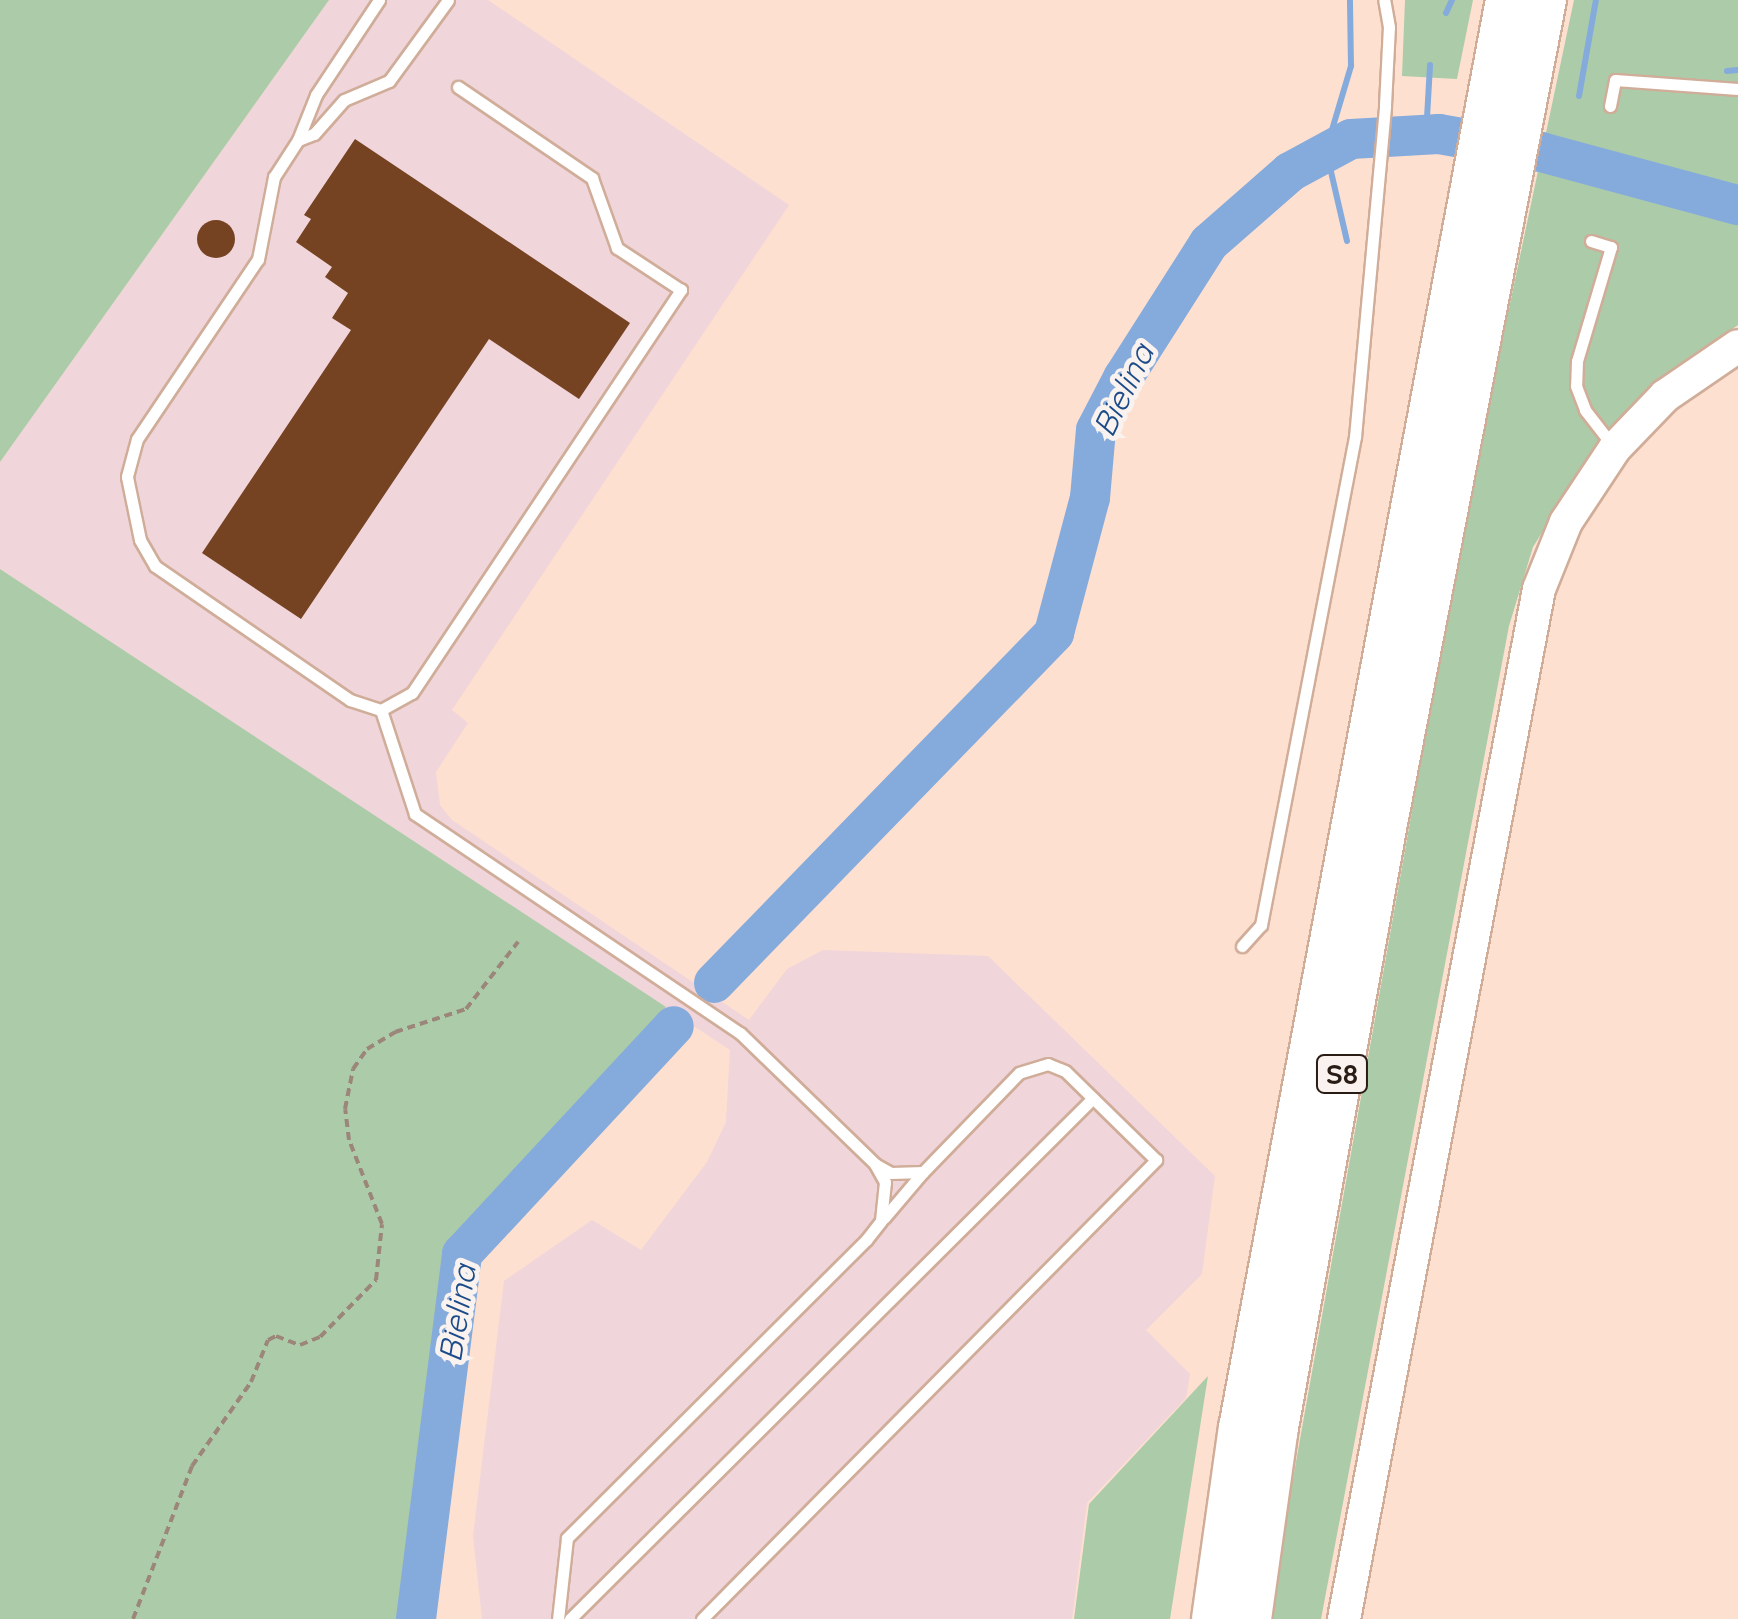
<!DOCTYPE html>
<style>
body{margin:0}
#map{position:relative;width:1738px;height:1619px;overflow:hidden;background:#fee0d0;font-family:Quicksand,sans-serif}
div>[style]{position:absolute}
.industrial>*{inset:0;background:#f0d5da}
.green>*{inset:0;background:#accba9}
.stream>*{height:6px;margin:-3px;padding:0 3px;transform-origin:3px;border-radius:3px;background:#85abdd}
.river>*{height:40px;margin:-20px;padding:0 20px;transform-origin:20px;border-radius:20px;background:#85abdd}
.building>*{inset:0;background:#754222}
.round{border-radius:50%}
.path>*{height:4px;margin-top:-2px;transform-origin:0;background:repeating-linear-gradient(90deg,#9c867a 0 8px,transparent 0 13px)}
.roads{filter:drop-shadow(2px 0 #d0ad99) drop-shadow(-2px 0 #d0ad99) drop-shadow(0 2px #d0ad99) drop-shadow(0 -2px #d0ad99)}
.service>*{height:11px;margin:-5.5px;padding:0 5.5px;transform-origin:5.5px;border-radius:5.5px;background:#fff}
.secondary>*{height:32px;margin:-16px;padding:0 16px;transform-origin:16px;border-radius:16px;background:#fff}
.motorway>*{height:40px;margin:-20px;padding:0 20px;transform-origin:20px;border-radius:20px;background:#fff}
span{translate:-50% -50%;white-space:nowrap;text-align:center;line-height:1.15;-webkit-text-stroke:10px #faf2ee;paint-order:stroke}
.shield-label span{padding:2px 8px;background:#faf2ee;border:2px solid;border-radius:8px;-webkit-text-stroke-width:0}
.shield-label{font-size:28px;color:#291c15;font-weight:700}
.water-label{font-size:32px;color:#1b4b88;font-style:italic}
</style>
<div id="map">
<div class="industrial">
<i style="clip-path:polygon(329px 0,488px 0,789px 205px,452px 710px,468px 723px,436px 772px,440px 805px,452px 820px,749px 1020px,787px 969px,823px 950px,988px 956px,1215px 1176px,1202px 1274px,1146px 1330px,1190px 1374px,1186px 1398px,1087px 1503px,1072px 1619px,482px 1619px,473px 1536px,504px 1281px,592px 1220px,641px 1250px,707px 1162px,726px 1122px,730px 1050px,0 569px,0 462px)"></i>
</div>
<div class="green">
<i style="clip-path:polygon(0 0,329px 0,0 462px)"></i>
<i style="clip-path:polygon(1405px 0,1473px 0,1457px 79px,1402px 76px)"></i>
<i style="clip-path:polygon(1574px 0,1738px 0,1738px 325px,1652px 385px,1603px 434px,1533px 547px,1509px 626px,1321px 1619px,1268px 1619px,1461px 536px)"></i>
<i style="clip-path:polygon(0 569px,666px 1007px,452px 1258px,406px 1619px,0 1619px)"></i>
<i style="clip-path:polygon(1208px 1376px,1170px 1619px,1074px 1619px,1089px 1504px)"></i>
</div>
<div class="stream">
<i style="left:1446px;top:13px;width:14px;rotate:-65deg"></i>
<i style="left:1727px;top:71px;width:11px;rotate:-5deg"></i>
<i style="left:1579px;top:96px;width:97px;rotate:-80deg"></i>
<i style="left:1426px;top:135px;width:70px;rotate:-86.7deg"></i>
<i style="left:1347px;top:241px;width:93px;rotate:-103deg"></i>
<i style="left:1326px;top:150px;width:88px;rotate:-73.4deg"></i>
<i style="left:1351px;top:66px;width:66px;rotate:-90.9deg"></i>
</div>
<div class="river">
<i style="left:714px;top:983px;width:488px;rotate:-45.8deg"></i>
<i style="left:1054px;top:633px;width:140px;rotate:-75.1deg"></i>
<i style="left:1090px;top:498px;width:68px;rotate:-85deg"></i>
<i style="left:1096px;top:430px;width:59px;rotate:-62.6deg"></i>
<i style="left:1123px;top:378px;width:160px;rotate:-57.5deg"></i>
<i style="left:1209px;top:243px;width:108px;rotate:-41.2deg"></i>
<i style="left:1290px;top:172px;width:69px;rotate:-28.4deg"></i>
<i style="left:1351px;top:139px;width:88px;rotate:-3.3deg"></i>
<i style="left:1439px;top:134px;width:104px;rotate:10deg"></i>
<i style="left:1541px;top:152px;width:204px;rotate:15.1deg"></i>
<i style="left:416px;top:1619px;width:368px;rotate:-82.8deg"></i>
<i style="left:462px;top:1254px;width:311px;rotate:-47.1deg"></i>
</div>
<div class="building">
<i style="clip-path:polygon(355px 139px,630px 323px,579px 399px,489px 339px,301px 619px,202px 553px,351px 330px,332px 318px,348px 293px,325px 277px,332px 267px,296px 242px,311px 219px,304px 215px)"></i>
<i class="round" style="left:197px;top:220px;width:38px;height:38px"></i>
</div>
<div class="path">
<i style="left:133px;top:1619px;width:164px;rotate:-68.9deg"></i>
<i style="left:192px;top:1466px;width:103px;rotate:-54.9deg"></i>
<i style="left:251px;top:1382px;width:45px;rotate:-68deg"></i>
<i style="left:268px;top:1340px;width:9px;rotate:-27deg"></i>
<i style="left:276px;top:1336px;width:26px;rotate:21deg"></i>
<i style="left:300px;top:1345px;width:22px;rotate:-22deg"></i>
<i style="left:320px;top:1337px;width:80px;rotate:-45.5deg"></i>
<i style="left:376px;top:1280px;width:56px;rotate:-83.9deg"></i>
<i style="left:382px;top:1224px;width:90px;rotate:-111.4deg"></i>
<i style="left:349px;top:1140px;width:31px;rotate:-97deg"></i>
<i style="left:345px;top:1109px;width:41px;rotate:-78.7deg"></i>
<i style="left:353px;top:1069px;width:24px;rotate:-55deg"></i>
<i style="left:367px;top:1049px;width:33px;rotate:-31deg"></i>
<i style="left:395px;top:1032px;width:75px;rotate:-17.9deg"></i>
<i style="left:466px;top:1009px;width:85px;rotate:-52.2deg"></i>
</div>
<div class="roads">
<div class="service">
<i style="left:379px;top:0;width:114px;rotate:123.6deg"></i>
<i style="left:316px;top:95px;width:48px;rotate:111.8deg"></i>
<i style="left:298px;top:140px;width:17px;rotate:-21deg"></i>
<i style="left:314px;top:134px;width:45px;rotate:-48.6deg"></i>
<i style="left:344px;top:100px;width:49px;rotate:-22.9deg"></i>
<i style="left:389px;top:81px;width:100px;rotate:-53.9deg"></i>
<i style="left:1610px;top:106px;width:26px;rotate:-79deg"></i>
<i style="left:1615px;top:80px;width:123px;rotate:4.2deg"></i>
<i style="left:298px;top:140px;width:44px;rotate:123deg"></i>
<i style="left:274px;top:177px;width:84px;rotate:101deg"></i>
<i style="left:258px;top:259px;width:217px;rotate:123.9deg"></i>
<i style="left:137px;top:439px;width:39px;rotate:105deg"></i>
<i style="left:127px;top:477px;width:64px;rotate:78.3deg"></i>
<i style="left:140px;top:540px;width:30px;rotate:60deg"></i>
<i style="left:155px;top:566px;width:237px;rotate:34.5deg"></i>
<i style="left:350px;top:700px;width:33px;rotate:18deg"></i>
<i style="left:381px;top:710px;width:35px;rotate:-29deg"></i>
<i style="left:412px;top:693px;width:485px;rotate:-56.3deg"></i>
<i style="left:681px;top:290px;width:77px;rotate:-146.7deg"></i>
<i style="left:617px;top:248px;width:74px;rotate:-109.7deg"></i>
<i style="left:592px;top:178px;width:162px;rotate:-145.8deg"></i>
<i style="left:1591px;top:241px;width:21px;rotate:17deg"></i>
<i style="left:1611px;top:247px;width:119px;rotate:106.6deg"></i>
<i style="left:1577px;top:361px;width:25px;rotate:92deg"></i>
<i style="left:1576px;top:386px;width:26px;rotate:69deg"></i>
<i style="left:1585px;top:410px;width:46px;rotate:52.1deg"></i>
<i style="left:381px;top:710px;width:109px;rotate:71.9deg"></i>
<i style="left:415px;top:814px;width:392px;rotate:34deg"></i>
<i style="left:740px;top:1033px;width:188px;rotate:44.1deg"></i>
<i style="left:875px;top:1164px;width:21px;rotate:61deg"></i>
<i style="left:885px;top:1182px;width:39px;rotate:96deg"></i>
<i style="left:881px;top:1221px;width:24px;rotate:128deg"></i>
<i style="left:866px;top:1240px;width:422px;rotate:135.1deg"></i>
<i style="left:567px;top:1538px;width:81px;rotate:96.3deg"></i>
<i style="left:1242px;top:946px;width:28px;rotate:-48deg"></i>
<i style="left:1261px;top:925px;width:497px;rotate:-79.1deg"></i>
<i style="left:1355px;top:437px;width:333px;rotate:-84.8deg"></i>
<i style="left:1385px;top:105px;width:78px;rotate:-87.1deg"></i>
<i style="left:1389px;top:27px;width:27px;rotate:-100deg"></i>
<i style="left:884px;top:1218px;width:60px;rotate:-49.7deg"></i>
<i style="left:570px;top:1619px;width:738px;rotate:-44.89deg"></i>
<i style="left:702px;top:1619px;width:646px;rotate:-45.31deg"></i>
<i style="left:1156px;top:1160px;width:127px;rotate:-135.6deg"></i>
<i style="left:1065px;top:1071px;width:18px;rotate:-158deg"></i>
<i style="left:1048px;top:1064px;width:30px;rotate:163deg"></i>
<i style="left:1019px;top:1073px;width:138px;rotate:134.1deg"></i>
<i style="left:923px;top:1172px;width:32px;rotate:178deg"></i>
<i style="left:891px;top:1173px;width:18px;rotate:-151deg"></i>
</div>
<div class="secondary">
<i style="left:1344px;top:1619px;width:1048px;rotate:-79.28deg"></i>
<i style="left:1539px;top:589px;width:72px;rotate:-68.1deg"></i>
<i style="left:1566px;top:522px;width:89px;rotate:-56.5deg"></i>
<i style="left:1615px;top:448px;width:72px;rotate:-46.1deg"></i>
<i style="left:1665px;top:396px;width:88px;rotate:-34.4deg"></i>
</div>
<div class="motorway">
<i style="left:1212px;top:1619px;width:193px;rotate:-82deg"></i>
<i style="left:1239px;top:1428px;width:1453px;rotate:-79.41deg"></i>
<i style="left:1251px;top:1619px;width:188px;rotate:-82deg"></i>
<i style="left:1277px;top:1433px;width:620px;rotate:-79.78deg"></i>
<i style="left:1387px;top:823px;width:838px;rotate:-79.07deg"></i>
</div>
</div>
<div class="shield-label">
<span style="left:1342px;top:1074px">S8</span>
</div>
<div class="water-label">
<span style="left:1123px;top:390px;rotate:-64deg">Bielina</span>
<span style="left:457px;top:1313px;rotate:-81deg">Bielina</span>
</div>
</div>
